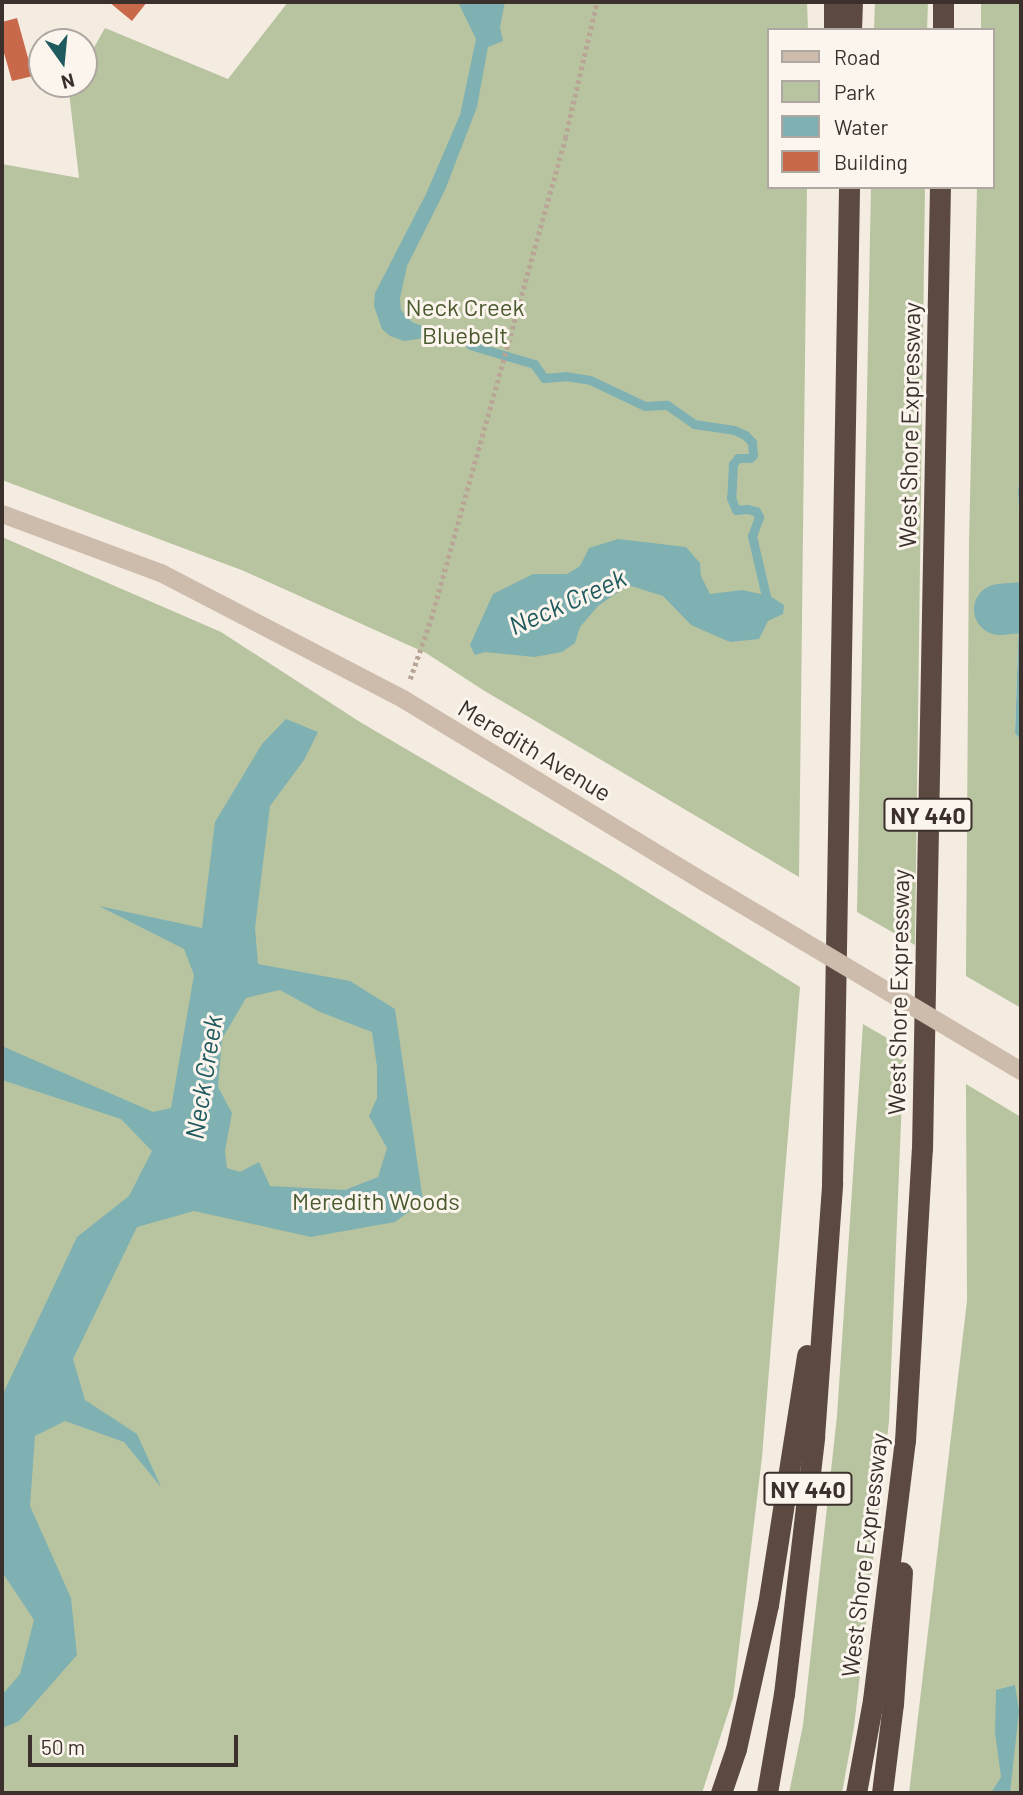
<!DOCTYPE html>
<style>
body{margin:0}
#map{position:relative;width:1023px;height:1795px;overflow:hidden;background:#f4ebe1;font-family:Barlow,sans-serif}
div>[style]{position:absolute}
.green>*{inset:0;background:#b8c4a0}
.water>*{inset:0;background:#7fb0b2}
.stream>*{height:9px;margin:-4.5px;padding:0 4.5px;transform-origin:4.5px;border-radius:4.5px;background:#7fb0b2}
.river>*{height:51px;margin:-25.5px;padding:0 25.5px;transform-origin:25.5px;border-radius:25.5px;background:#7fb0b2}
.building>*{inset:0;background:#c8694b}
.path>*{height:4.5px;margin-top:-2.25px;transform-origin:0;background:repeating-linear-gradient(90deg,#b9a596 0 3.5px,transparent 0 7px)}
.street>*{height:18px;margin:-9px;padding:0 9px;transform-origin:9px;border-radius:9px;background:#cdbbac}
.highway>*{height:21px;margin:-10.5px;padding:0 10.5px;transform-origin:10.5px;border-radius:10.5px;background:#5c4a42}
.street-bridge>*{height:18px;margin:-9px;padding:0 9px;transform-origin:9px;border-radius:9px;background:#cdbbac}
span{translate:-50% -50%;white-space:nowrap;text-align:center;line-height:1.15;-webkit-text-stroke:6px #fbf5ee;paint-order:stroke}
.shield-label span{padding:2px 5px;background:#fbf5ee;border:2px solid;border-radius:5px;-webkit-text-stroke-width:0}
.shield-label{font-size:23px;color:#3b302b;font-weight:700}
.park-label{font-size:24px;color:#4a5a2e}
.street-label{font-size:24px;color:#3b302b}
.water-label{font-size:26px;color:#1f5a5e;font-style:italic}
.frame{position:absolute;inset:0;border:4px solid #3b302b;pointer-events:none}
.legend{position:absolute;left:767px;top:28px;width:228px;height:161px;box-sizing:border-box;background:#fbf5ee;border:2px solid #aea6a0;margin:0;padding:9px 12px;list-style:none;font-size:21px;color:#3b302b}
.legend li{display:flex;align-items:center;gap:14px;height:35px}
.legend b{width:35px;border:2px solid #aea6a0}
.north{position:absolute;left:28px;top:28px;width:70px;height:70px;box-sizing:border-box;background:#fbf5ee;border:2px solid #aea6a0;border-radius:50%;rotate:165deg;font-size:19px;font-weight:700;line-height:28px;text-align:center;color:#3b302b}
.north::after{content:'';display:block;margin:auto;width:24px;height:32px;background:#1f5a5e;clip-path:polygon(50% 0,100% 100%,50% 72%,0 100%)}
.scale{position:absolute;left:28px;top:1735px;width:210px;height:32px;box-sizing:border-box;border:4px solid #3b302b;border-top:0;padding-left:9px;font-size:21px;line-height:24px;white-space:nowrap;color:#3b302b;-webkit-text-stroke:5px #fbf5ee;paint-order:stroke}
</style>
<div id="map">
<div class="green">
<i style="clip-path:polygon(288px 2px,807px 2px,808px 30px,769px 30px,769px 187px,807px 187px,799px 877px,483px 690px,426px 653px,244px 571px,2px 480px,2px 164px,79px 178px,69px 92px,73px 84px,84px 84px,84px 65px,105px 28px,228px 79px)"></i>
<i style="clip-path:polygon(875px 2px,928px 2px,927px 30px,874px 30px)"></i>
<i style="clip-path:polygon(981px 2px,1021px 2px,1021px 459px,1018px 491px,1021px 559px,1015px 733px,1021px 741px,1021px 1008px,966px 976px,969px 543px,977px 187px,993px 187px,993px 30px,981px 30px)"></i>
<i style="clip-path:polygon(871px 187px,925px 187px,915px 945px,857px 912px)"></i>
<i style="clip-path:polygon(2px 537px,221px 632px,360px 722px,607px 867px,800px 987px,762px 1457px,733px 1698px,702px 1793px,2px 1793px)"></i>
<i style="clip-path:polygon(863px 1024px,904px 1048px,889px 1421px,854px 1727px,842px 1793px,789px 1793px,803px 1725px,837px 1416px)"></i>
<i style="clip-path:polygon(966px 1084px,1021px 1117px,1021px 1793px,909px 1793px,967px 1301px)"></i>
</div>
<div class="water">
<i style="clip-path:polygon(458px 2px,505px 2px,500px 27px,503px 41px,488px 47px,477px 107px,445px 190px,407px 266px,400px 298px,401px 310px,412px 322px,470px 345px,440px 343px,425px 338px,404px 341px,390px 336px,382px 329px,374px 306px,375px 293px,426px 194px,460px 115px,476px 39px)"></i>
<i style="clip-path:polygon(1021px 459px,1021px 741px,1015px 733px,1021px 559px,1018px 491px)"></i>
<i style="clip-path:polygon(618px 539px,686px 547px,700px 563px,701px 576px,710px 594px,742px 590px,770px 596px,784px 605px,783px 614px,768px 621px,759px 639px,730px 642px,691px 625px,663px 596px,628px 585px,598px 606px,580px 627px,575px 643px,562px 652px,534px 657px,485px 652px,475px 655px,470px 645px,493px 594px,533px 574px,567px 574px,580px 566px,589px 548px)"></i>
<i style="clip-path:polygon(evenodd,286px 719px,318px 732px,304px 760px,270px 806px,255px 928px,258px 964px,350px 981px,395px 1009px,423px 1201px,395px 1222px,311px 1237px,194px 1211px,137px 1227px,73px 1359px,85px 1400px,137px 1434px,161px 1487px,124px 1442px,65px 1421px,35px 1436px,30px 1506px,71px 1598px,77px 1655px,19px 1721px,2px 1728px,2px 1695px,20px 1674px,34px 1620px,2px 1572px,2px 1396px,77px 1237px,129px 1196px,152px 1151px,121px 1119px,2px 1080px,2px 1046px,153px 1112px,171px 1108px,194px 975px,184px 949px,99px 906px,202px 928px,215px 822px,262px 744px,286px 719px,280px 990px,320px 1012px,372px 1032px,377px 1067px,377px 1098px,369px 1116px,387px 1148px,378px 1177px,345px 1190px,270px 1186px,259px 1162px,240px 1172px,227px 1168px,225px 1151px,232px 1113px,218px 1087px,222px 1039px,246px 998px,280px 990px)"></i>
<i style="clip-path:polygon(1015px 1685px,1019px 1711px,1010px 1793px,991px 1793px,1001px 1777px,995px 1732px,996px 1690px)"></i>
</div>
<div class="stream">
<i style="left:470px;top:345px;width:67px;rotate:16.5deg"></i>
<i style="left:534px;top:364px;width:17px;rotate:54deg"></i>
<i style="left:544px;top:378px;width:21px;rotate:-5deg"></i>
<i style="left:565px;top:376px;width:25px;rotate:9deg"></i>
<i style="left:590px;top:380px;width:61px;rotate:25.3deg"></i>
<i style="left:645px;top:406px;width:22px;rotate:-3deg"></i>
<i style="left:667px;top:405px;width:33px;rotate:35deg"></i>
<i style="left:694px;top:424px;width:40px;rotate:8.5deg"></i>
<i style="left:734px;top:430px;width:12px;rotate:24deg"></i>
<i style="left:745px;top:435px;width:10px;rotate:45deg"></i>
<i style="left:752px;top:442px;width:13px;rotate:86deg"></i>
<i style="left:753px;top:455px;width:4px;rotate:135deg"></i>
<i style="left:750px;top:458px;width:12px;rotate:180deg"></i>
<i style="left:738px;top:458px;width:8px;rotate:130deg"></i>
<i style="left:733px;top:464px;width:34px;rotate:93deg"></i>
<i style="left:731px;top:498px;width:13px;rotate:67deg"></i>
<i style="left:736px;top:510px;width:11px;rotate:-5deg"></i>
<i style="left:747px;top:509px;width:9px;rotate:13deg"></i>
<i style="left:756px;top:511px;width:7px;rotate:63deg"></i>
<i style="left:759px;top:517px;width:20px;rotate:110deg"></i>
<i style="left:752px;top:536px;width:71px;rotate:76.9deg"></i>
</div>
<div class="river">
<i style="left:999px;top:609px;width:22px;rotate:-5deg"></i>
</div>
<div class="building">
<i style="clip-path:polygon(109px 2px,147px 2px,132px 21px)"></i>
<i style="clip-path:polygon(17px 18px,33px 76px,12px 81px,2px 46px,2px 22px)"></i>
</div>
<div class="path">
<i style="left:410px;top:679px;width:64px;rotate:-70.7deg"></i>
<i style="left:431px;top:619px;width:499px;rotate:-74.4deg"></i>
<i style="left:565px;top:138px;width:140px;rotate:-76.8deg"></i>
</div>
<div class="street">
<i style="left:2px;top:514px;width:170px;rotate:20.4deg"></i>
<i style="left:161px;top:573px;width:273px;rotate:27.5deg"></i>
<i style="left:403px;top:699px;width:352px;rotate:31.3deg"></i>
</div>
<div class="highway">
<i style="left:834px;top:2px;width:28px;rotate:90deg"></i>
<i style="left:851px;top:30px;width:28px;rotate:-88deg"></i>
<i style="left:943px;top:30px;width:28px;rotate:-90deg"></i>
<i style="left:721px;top:1793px;width:46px;rotate:-71.2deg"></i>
<i style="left:736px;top:1749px;width:148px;rotate:-77.5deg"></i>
<i style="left:768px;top:1605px;width:253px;rotate:-81.1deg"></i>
<i style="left:767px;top:1793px;width:100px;rotate:-80.3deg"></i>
<i style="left:784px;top:1694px;width:259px;rotate:-83.3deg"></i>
<i style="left:814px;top:1437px;width:255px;rotate:-85.9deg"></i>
<i style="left:832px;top:1183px;width:996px;rotate:-89.02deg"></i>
<i style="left:856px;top:1793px;width:95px;rotate:-79.6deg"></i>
<i style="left:873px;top:1700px;width:261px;rotate:-83deg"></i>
<i style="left:905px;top:1441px;width:292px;rotate:-86.7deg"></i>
<i style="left:922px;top:1149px;width:962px;rotate:-88.93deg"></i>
<i style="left:882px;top:1793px;width:90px;rotate:-83deg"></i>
<i style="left:893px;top:1704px;width:132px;rotate:-86.1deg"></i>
</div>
<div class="street-bridge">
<i style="left:704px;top:882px;width:369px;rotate:30.8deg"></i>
</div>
<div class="shield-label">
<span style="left:928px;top:815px">NY 440</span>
<span style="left:808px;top:1489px">NY 440</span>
</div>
<div class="park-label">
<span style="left:465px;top:321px">Neck Creek<br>Bluebelt</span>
<span style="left:376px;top:1201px">Meredith Woods</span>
</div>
<div class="street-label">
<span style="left:909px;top:425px;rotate:-89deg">West Shore Expressway</span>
<span style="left:535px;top:750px;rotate:31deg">Meredith Avenue</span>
<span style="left:898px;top:992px;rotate:-89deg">West Shore Expressway</span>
<span style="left:864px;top:1555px;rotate:-83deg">West Shore Expressway</span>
</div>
<div class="water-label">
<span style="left:567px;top:601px;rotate:-24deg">Neck Creek</span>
<span style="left:203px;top:1077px;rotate:-81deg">Neck Creek</span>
</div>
<div class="frame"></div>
<ul class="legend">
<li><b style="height:9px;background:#cdbbac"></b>Road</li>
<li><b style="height:19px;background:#b8c4a0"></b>Park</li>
<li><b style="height:19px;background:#7fb0b2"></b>Water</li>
<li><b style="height:19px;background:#c8694b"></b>Building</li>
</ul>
<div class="north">N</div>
<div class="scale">50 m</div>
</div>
